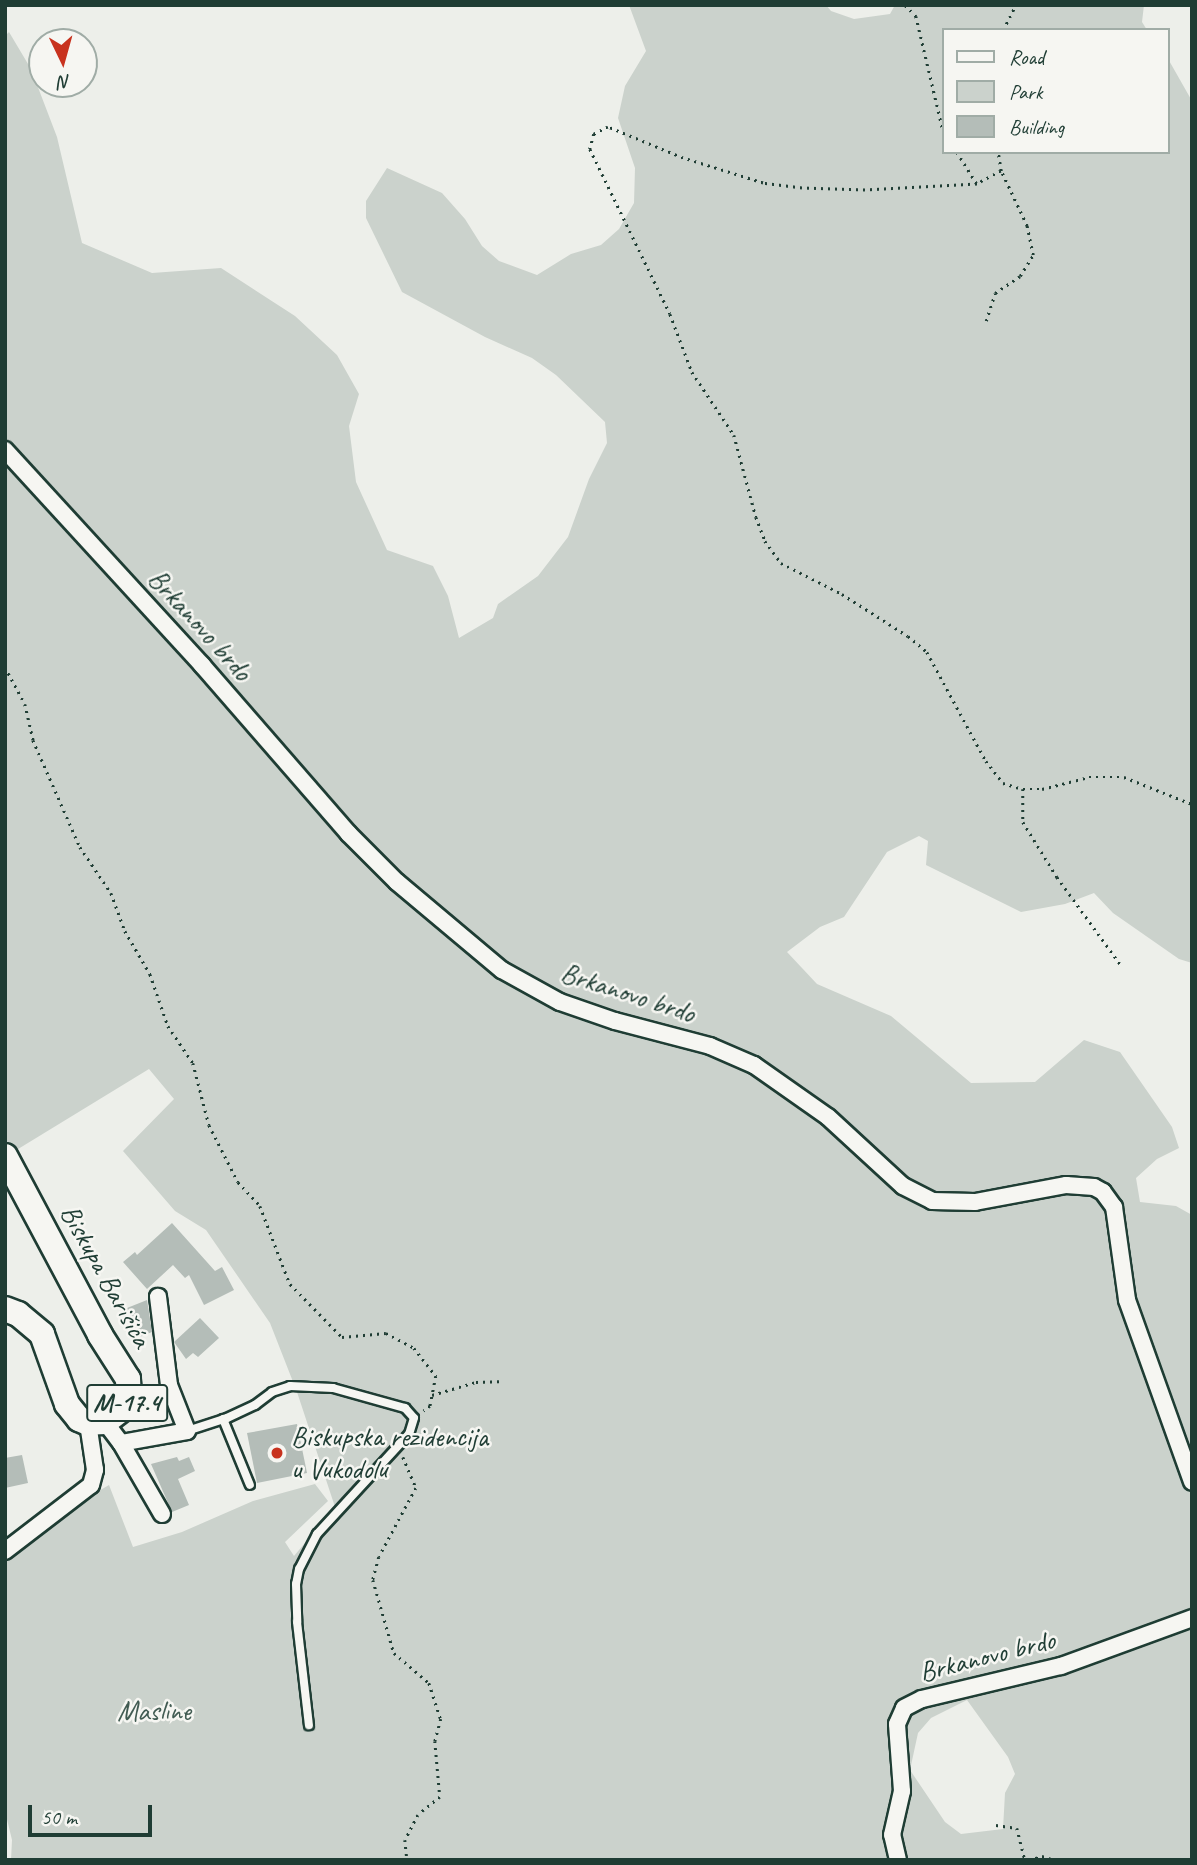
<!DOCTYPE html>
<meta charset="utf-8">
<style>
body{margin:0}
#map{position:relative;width:1197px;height:1865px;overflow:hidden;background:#edefea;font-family:Caveat,sans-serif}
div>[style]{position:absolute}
.green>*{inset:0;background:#cbd2cc}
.building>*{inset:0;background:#b4bdb8}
.path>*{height:2.5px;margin-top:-1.25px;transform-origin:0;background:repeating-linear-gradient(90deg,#1f3d34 0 2px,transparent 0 7px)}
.roads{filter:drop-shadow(2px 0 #1f3d34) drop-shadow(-2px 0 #1f3d34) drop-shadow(0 2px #1f3d34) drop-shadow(0 -2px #1f3d34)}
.service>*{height:8px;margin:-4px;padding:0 4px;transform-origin:4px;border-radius:4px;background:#f6f6f2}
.minor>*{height:16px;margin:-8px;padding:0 8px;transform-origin:8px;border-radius:8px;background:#f6f6f2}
.primary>*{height:24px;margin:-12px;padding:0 12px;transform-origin:12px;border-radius:12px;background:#f6f6f2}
.dots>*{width:19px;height:19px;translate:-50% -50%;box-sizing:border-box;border:4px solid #f6f6f2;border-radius:50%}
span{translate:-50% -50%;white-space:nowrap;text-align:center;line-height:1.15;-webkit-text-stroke:5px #f6f6f2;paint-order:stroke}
.shield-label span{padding:2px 5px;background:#f6f6f2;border:2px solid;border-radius:5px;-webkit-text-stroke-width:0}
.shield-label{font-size:26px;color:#1f3d34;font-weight:700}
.street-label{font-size:28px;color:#1f3d34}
.poi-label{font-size:28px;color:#1f3d34}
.left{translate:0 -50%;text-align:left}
.park-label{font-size:28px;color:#415b52}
.frame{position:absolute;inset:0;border:7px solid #1f3d34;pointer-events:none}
.legend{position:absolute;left:942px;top:28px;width:228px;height:126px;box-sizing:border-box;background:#f6f6f2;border:2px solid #a0aca6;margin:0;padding:9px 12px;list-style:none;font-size:21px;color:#1f3d34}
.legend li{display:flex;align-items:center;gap:14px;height:35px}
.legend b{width:35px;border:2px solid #a0aca6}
.north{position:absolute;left:28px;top:28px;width:70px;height:70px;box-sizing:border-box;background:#f6f6f2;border:2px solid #a0aca6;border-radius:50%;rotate:175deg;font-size:19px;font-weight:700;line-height:28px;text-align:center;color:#1f3d34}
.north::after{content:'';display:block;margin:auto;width:24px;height:32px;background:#c8321e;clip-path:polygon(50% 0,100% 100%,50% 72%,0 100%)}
.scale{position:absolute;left:28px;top:1805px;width:124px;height:32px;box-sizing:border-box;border:4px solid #1f3d34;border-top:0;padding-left:9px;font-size:21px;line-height:24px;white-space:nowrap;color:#1f3d34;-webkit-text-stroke:5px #f6f6f2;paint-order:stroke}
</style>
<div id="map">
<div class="green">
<i style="clip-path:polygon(evenodd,629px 5px,826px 5px,831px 11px,854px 19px,890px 14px,895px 5px,1144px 5px,1142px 22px,1147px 30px,943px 30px,943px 152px,1167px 152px,1167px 57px,1192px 101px,1192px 963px,1179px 959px,1113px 913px,1094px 893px,1065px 904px,1021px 912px,926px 865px,928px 841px,919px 836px,887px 852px,844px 917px,820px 927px,787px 952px,817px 984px,891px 1016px,971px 1083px,1035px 1082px,1084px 1040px,1120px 1052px,1172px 1127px,1179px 1148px,1157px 1159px,1136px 1178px,1140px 1202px,1176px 1206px,1192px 1215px,1192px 1860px,11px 1860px,12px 1840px,5px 1811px,5px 1553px,36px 1528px,109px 1485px,133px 1547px,182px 1532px,253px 1501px,315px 1484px,328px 1501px,285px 1542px,294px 1556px,335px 1507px,297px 1392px,270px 1323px,206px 1230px,175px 1211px,123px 1151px,174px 1099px,149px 1069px,5px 1157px,5px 36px,9px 32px,31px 69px,57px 137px,82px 243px,152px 273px,221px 268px,295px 316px,337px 355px,359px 394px,349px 426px,356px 482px,387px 550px,433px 566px,448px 596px,459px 638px,493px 618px,498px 604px,538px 576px,568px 537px,589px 479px,607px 443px,605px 422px,556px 375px,532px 358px,485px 337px,402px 292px,366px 218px,366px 201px,387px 168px,442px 193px,465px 219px,482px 246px,499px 261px,537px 275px,571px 254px,601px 245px,619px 229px,634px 203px,635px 168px,618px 118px,625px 86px,646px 51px,629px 5px,967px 1700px,1008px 1757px,1015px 1774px,1005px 1793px,1003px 1829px,961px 1834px,945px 1822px,910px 1770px,918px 1733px,931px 1718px,967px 1700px)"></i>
</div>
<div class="building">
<i style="clip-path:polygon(172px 1223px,215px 1271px,222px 1267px,234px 1290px,204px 1305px,189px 1275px,185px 1278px,173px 1265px,147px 1289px,123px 1262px,135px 1252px,137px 1255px)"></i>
<i style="clip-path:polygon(147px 1300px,152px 1332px,134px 1339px,122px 1310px)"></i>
<i style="clip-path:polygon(200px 1318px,219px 1338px,198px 1357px,193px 1353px,186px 1359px,174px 1342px)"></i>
<i style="clip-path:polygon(297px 1424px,307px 1473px,257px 1483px,247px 1433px)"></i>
<i style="clip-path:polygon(22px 1455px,28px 1483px,5px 1488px,5px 1458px)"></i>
<i style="clip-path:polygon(177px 1457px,179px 1461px,189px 1457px,195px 1471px,178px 1479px,189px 1505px,172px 1512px,151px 1464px)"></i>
</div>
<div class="path">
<i style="left:905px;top:5px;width:16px;rotate:45deg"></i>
<i style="left:916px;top:16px;width:117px;rotate:76.7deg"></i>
<i style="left:1003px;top:30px;width:28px;rotate:-63deg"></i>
<i style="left:957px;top:152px;width:38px;rotate:58deg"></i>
<i style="left:1001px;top:171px;width:27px;rotate:152deg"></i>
<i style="left:977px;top:184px;width:112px;rotate:176.9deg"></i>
<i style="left:865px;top:190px;width:63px;rotate:-178.2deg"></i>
<i style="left:802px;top:188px;width:39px;rotate:-173deg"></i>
<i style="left:763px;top:183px;width:84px;rotate:-162.6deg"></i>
<i style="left:683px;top:158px;width:81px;rotate:-157.5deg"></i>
<i style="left:608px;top:127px;width:16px;rotate:153deg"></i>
<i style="left:594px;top:134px;width:16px;rotate:105deg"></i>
<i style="left:590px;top:149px;width:183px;rotate:64.1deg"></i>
<i style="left:670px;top:314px;width:62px;rotate:69.2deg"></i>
<i style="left:692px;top:372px;width:76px;rotate:56.3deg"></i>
<i style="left:734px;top:435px;width:85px;rotate:75deg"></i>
<i style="left:756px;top:517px;width:26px;rotate:69deg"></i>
<i style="left:765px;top:541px;width:27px;rotate:54deg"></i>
<i style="left:781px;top:563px;width:68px;rotate:26.9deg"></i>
<i style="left:842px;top:594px;width:78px;rotate:32.5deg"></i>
<i style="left:908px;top:636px;width:25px;rotate:40deg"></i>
<i style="left:927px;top:652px;width:124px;rotate:61.6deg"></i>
<i style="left:986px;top:761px;width:28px;rotate:52deg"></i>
<i style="left:1003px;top:783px;width:21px;rotate:17deg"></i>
<i style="left:1023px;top:789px;width:19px"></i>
<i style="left:1042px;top:789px;width:49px;rotate:-14.3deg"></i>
<i style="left:1089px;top:777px;width:35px"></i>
<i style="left:1124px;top:777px;width:73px;rotate:21.7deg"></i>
<i style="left:986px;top:321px;width:29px;rotate:-72deg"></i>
<i style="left:995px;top:293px;width:30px;rotate:-34deg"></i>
<i style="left:1020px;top:276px;width:25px;rotate:-58deg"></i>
<i style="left:1033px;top:255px;width:30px;rotate:-102deg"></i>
<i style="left:1027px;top:226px;width:61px;rotate:-115.3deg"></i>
<i style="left:1001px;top:171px;width:19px;rotate:-99deg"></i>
<i style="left:5px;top:667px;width:42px;rotate:61.6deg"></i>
<i style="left:25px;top:704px;width:37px;rotate:77deg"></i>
<i style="left:33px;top:740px;width:117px;rotate:66.3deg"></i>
<i style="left:80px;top:847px;width:55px;rotate:56deg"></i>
<i style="left:111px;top:893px;width:40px;rotate:69.8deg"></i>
<i style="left:125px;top:931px;width:50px;rotate:59.8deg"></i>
<i style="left:150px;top:974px;width:55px;rotate:70.9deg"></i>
<i style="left:168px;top:1026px;width:45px;rotate:56deg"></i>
<i style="left:193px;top:1063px;width:64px;rotate:75.5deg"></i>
<i style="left:209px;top:1125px;width:64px;rotate:63deg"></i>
<i style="left:238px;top:1182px;width:33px;rotate:47deg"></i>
<i style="left:260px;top:1206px;width:84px;rotate:69deg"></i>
<i style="left:290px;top:1284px;width:74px;rotate:45.5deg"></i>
<i style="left:342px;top:1337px;width:44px;rotate:-5.2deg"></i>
<i style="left:386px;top:1333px;width:32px;rotate:28deg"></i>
<i style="left:414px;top:1348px;width:36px;rotate:52deg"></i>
<i style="left:436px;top:1376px;width:31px;rotate:101deg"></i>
<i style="left:430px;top:1406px;width:8px;rotate:140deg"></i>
<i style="left:1023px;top:789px;width:33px;rotate:90deg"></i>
<i style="left:1023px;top:822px;width:65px;rotate:58.3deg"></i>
<i style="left:1057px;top:877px;width:109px;rotate:54deg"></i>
<i style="left:432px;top:1395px;width:46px;rotate:-16.5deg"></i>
<i style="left:476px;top:1382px;width:23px;rotate:-2deg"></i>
<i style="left:403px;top:1457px;width:34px;rotate:67deg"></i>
<i style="left:416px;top:1488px;width:78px;rotate:118.2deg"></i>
<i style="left:379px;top:1557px;width:24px;rotate:105deg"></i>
<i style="left:373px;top:1580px;width:76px;rotate:74deg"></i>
<i style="left:394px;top:1653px;width:46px;rotate:40.6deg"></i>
<i style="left:429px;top:1683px;width:38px;rotate:72deg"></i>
<i style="left:441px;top:1719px;width:23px;rotate:105deg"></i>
<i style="left:435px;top:1741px;width:56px;rotate:84.9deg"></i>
<i style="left:440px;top:1797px;width:28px;rotate:141deg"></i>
<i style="left:418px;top:1815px;width:28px;rotate:117deg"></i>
<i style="left:405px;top:1840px;width:20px;rotate:84deg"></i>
<i style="left:996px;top:1825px;width:21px;rotate:8deg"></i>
<i style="left:1017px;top:1828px;width:33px;rotate:76deg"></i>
<i style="left:1029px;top:1860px;width:14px;rotate:-17deg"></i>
<i style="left:1042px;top:1856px;width:13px;rotate:18deg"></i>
</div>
<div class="roads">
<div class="service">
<i style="left:223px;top:1419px;width:71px;rotate:67.8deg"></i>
<i style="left:187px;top:1431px;width:42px;rotate:-18deg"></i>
<i style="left:227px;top:1418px;width:31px;rotate:-25deg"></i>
<i style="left:255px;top:1405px;width:21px;rotate:-37deg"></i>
<i style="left:272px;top:1392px;width:19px;rotate:-18deg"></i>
<i style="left:290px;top:1386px;width:43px;rotate:2.7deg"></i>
<i style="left:333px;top:1388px;width:75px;rotate:15.5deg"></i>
<i style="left:405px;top:1408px;width:13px;rotate:48deg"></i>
<i style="left:414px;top:1418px;width:17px;rotate:107deg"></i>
<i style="left:409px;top:1434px;width:136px;rotate:132.6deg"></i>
<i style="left:317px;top:1534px;width:39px;rotate:117deg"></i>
<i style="left:299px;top:1569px;width:15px;rotate:101deg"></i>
<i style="left:296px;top:1584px;width:38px;rotate:88deg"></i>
<i style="left:297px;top:1622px;width:104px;rotate:83.4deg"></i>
</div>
<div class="minor">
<i style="left:5px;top:450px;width:292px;rotate:47.5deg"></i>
<i style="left:202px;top:665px;width:223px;rotate:49deg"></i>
<i style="left:348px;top:833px;width:69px;rotate:45deg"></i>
<i style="left:397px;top:882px;width:137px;rotate:40deg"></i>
<i style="left:502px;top:970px;width:66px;rotate:28.9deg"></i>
<i style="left:560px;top:1002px;width:58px;rotate:19.1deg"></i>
<i style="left:615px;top:1021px;width:98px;rotate:14.7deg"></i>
<i style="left:710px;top:1046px;width:48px;rotate:23.4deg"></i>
<i style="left:754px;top:1065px;width:90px;rotate:35.1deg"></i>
<i style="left:828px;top:1117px;width:102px;rotate:42.6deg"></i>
<i style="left:903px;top:1186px;width:33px;rotate:27deg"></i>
<i style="left:932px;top:1201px;width:43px;rotate:1.3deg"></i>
<i style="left:975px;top:1202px;width:93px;rotate:-10.6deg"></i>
<i style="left:1066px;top:1185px;width:28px;rotate:4deg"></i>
<i style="left:1094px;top:1187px;width:10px;rotate:29deg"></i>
<i style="left:1103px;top:1192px;width:19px;rotate:54deg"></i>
<i style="left:1114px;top:1207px;width:94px;rotate:82deg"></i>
<i style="left:1127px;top:1300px;width:193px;rotate:70.3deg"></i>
<i style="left:105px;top:1422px;width:26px;rotate:53deg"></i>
<i style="left:121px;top:1443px;width:82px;rotate:60deg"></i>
<i style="left:121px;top:1443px;width:67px;rotate:-10.3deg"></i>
<i style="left:187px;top:1431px;width:49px;rotate:-111.4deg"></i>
<i style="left:169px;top:1385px;width:89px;rotate:-97.1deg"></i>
<i style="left:5px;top:1551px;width:108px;rotate:-37.5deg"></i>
<i style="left:91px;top:1485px;width:16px;rotate:-75deg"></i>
<i style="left:95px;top:1470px;width:48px;rotate:-98.5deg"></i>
<i style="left:898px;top:1860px;width:26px;rotate:-103deg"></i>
<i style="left:892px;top:1835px;width:45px;rotate:-77.2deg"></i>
<i style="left:902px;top:1791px;width:67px;rotate:-94.3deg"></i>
<i style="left:897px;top:1724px;width:17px;rotate:-66deg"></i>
<i style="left:904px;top:1708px;width:20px;rotate:-27deg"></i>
<i style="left:922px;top:1699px;width:143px;rotate:-13.4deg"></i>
<i style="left:1061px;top:1666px;width:140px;rotate:-20.1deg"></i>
</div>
<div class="primary">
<i style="left:5px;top:1156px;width:203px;rotate:62deg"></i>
<i style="left:100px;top:1335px;width:52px;rotate:57.5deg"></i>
<i style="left:128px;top:1379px;width:18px;rotate:87deg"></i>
<i style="left:129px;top:1397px;width:11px;rotate:112deg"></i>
<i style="left:125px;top:1407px;width:25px;rotate:143deg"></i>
<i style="left:105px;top:1422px;width:17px;rotate:177deg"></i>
<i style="left:88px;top:1423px;width:10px;rotate:-156deg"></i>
<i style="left:79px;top:1419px;width:19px;rotate:-129deg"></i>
<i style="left:67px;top:1404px;width:74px;rotate:-109.7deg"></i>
<i style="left:42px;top:1334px;width:31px;rotate:-140deg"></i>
<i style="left:18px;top:1314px;width:14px;rotate:-159deg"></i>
</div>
</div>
<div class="dots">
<i style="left:277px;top:1453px;background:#c8321e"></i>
</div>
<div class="shield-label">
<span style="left:127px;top:1403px">M-17.4</span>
</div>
<div class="street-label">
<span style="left:200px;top:625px;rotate:48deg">Brkanovo brdo</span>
<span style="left:628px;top:993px;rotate:18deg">Brkanovo brdo</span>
<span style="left:106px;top:1276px;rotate:61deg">Biskupa Barišića</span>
<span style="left:987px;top:1656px;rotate:-14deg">Brkanovo brdo</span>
</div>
<div class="poi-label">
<span class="left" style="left:291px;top:1453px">Biskupska rezidencija<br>u Vukodolu</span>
</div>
<div class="park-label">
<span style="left:154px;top:1711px">Masline</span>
</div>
<div class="frame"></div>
<ul class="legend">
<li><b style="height:9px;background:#f6f6f2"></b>Road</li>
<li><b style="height:19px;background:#cbd2cc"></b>Park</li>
<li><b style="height:19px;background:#b4bdb8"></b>Building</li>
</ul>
<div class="north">N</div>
<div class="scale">50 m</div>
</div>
